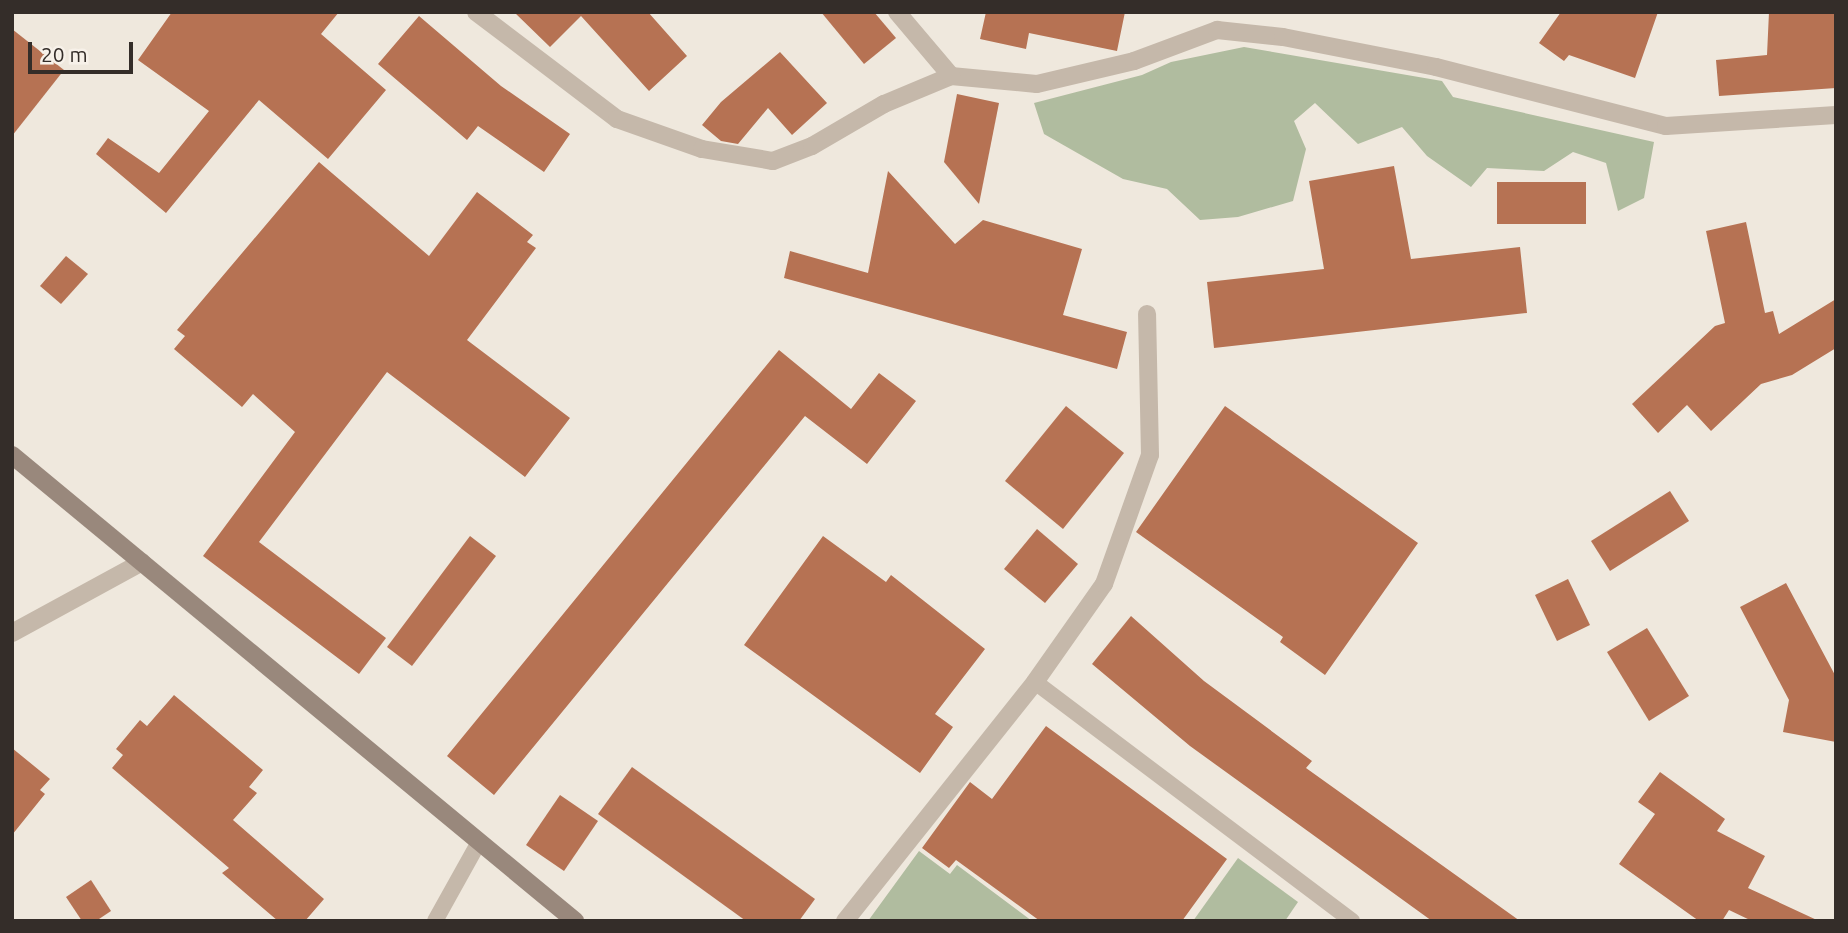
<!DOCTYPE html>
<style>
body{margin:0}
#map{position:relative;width:1848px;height:933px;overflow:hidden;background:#efe8dd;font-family:Ubuntu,sans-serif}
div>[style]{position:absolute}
.green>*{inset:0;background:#b0bc9f}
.building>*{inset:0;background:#b67253}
.lane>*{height:16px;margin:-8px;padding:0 8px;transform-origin:8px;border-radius:8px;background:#c5b8aa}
.street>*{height:18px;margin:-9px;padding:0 9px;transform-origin:9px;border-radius:9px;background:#c5b8aa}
.secondary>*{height:18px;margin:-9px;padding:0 9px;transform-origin:9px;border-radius:9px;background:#99887c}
span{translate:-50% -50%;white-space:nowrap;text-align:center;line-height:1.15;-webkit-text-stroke:6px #f7f1e9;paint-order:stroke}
.frame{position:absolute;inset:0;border:14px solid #342d29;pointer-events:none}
.scale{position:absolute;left:28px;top:42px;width:105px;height:32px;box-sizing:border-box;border:4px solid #342d29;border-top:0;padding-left:9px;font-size:21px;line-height:24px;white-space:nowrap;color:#342d29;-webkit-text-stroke:5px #f7f1e9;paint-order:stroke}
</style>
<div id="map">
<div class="green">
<i style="clip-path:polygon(1244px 47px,1442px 81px,1453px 97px,1654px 142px,1644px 198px,1618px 211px,1606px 163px,1573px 152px,1544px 171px,1487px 168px,1471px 187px,1427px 156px,1402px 127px,1358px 144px,1315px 103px,1294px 121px,1306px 149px,1293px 201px,1238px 217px,1200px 220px,1167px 189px,1123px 179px,1044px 134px,1034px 103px,1142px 75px,1171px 62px)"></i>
<i style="clip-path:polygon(919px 851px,950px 874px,957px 865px,1032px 921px,868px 921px)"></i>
<i style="clip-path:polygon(1238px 858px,1298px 902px,1285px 921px,1193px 921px)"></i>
</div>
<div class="building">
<i style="clip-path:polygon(172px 12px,339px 12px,321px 34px,386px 90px,328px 159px,259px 100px,166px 213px,96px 154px,108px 138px,159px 173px,209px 111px,138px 60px)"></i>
<i style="clip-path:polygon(514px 12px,648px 12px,687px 56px,649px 91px,581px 16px,550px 47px)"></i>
<i style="clip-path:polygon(821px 12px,874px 12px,896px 38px,864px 64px)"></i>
<i style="clip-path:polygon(986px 12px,1125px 12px,1117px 51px,1029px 33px,1026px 49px,980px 39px)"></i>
<i style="clip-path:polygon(1561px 12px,1658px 12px,1635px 78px,1569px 55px,1564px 61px,1539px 43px)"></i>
<i style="clip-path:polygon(1769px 12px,1836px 12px,1836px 88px,1719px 96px,1716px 60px,1767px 55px)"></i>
<i style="clip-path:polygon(419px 16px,501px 86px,570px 134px,544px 172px,478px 126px,467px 140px,378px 64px)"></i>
<i style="clip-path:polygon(12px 29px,64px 70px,12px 136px)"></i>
<i style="clip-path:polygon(780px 52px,827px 103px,792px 135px,768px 108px,738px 144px,721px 141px,702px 125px,721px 102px)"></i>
<i style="clip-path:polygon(957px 94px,999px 103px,979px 204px,944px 162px)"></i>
<i style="clip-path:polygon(319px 162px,429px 256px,477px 192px,533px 235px,527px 242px,536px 248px,467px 340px,570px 418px,525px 477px,387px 372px,259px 542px,386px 638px,359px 674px,203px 556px,295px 432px,253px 394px,242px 407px,174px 349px,185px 336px,177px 330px)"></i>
<i style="clip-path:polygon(1394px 166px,1411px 259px,1520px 247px,1527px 313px,1214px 348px,1207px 282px,1324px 269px,1309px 181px)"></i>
<i style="clip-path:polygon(888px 171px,955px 244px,983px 220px,1082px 249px,1063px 315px,1127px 332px,1117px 369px,784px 278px,790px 251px,868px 273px)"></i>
<i style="clip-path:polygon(1497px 182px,1586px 182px,1586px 224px,1497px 224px)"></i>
<i style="clip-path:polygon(1746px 222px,1765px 313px,1773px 311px,1779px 334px,1836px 299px,1836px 348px,1792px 375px,1761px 384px,1711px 431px,1687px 405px,1658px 433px,1632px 404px,1715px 326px,1725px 323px,1706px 231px)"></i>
<i style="clip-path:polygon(66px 256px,88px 274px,61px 304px,40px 286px)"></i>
<i style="clip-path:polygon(779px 350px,851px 409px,879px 373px,916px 401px,867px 464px,805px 416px,494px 795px,447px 756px)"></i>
<i style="clip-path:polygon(1066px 406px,1124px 453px,1063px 529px,1005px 481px)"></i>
<i style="clip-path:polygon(1225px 406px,1418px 543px,1325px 675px,1280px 642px,1283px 637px,1136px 532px)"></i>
<i style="clip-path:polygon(1670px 491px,1689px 521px,1610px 571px,1591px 541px)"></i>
<i style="clip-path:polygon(1037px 529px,1078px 564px,1045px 603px,1004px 569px)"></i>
<i style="clip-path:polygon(470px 536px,496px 556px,412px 666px,387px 647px)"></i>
<i style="clip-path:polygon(823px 536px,886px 582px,891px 575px,985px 649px,935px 714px,953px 727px,920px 773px,744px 645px)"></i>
<i style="clip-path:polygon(1568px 579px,1590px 625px,1557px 641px,1535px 595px)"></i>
<i style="clip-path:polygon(1786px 583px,1836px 677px,1836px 742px,1783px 732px,1789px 700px,1740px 607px)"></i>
<i style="clip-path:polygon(1131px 616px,1204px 681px,1312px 761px,1306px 768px,1520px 921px,1432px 921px,1190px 746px,1092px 664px)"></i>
<i style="clip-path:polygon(1647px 628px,1689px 696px,1649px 721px,1607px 652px)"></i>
<i style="clip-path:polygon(174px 695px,263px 770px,249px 787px,257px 793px,233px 820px,324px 899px,305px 921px,278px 921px,222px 873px,229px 868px,112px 768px,123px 755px,116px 749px,140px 720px,147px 726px)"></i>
<i style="clip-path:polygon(1046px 726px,1227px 859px,1182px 921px,1040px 921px,956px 860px,949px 868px,922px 848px,970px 782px,992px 799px)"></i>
<i style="clip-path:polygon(12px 748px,50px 779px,40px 790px,45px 794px,12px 835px)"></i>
<i style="clip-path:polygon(632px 767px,815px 899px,799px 921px,746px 921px,598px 814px)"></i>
<i style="clip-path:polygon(1660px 772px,1725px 819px,1717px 831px,1765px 856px,1748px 888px,1819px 921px,1752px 921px,1729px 910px,1722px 921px,1699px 921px,1619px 864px,1655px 814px,1638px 802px)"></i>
<i style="clip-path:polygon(560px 795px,598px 821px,564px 871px,526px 845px)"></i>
<i style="clip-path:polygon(91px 880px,111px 911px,96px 921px,82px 921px,66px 897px)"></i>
</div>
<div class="lane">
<i style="left:1035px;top:682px;width:397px;rotate:37deg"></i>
<i style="left:435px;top:921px;width:90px;rotate:-60.9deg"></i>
</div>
<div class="street">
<i style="left:476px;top:12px;width:177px;rotate:37.2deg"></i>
<i style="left:617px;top:119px;width:90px;rotate:19.4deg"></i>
<i style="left:702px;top:149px;width:72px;rotate:9.6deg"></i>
<i style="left:773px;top:161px;width:42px;rotate:-21deg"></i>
<i style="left:812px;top:146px;width:83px;rotate:-30.3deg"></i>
<i style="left:884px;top:104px;width:73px;rotate:-22.7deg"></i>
<i style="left:951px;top:76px;width:86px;rotate:5.3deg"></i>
<i style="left:1037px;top:84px;width:100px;rotate:-13.3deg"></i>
<i style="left:1134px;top:61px;width:89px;rotate:-20.5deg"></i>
<i style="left:1217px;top:30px;width:66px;rotate:6.1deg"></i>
<i style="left:1283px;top:37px;width:156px;rotate:11.1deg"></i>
<i style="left:1436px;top:67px;width:237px;rotate:14.4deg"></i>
<i style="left:1666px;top:126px;width:170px;rotate:-3.7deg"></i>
<i style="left:897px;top:12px;width:84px;rotate:49.8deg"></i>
<i style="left:12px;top:633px;width:148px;rotate:-28.6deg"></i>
<i style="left:845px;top:921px;width:305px;rotate:-51.5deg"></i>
<i style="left:1035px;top:682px;width:120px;rotate:-54.9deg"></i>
<i style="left:1104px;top:584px;width:137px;rotate:-70.4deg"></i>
<i style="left:1150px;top:455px;width:141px;rotate:-91.2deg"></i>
</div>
<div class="secondary">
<i style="left:12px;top:455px;width:731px;rotate:39.61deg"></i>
</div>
<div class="frame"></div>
<div class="scale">20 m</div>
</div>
